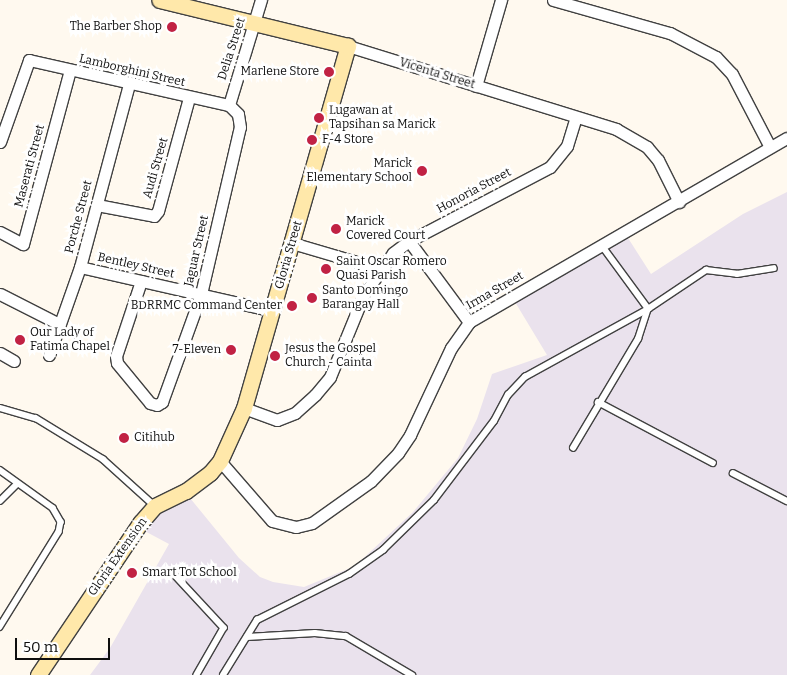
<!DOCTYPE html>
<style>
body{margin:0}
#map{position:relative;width:787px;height:675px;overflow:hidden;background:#fff9ef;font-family:Bitter,serif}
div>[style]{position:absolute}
.industrial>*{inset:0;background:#eae2ed}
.roads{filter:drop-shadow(1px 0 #414141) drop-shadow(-1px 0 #414141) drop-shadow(0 1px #414141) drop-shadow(0 -1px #414141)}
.lane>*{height:5.5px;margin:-2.75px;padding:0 2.75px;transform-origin:2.75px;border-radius:2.75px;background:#fff}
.street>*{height:11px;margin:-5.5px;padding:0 5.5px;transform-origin:5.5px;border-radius:5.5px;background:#fff}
.secondary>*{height:15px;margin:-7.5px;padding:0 7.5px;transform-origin:7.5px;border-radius:7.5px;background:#ffe8aa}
.dots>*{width:14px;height:14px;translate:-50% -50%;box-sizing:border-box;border:2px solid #fff;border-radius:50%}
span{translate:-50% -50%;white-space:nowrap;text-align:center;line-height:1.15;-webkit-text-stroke:5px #fff;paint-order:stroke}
.poi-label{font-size:12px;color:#0e0e0e}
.right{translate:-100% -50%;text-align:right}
.left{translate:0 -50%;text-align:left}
.street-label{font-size:12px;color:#0e0e0e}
.scale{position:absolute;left:15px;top:638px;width:95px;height:22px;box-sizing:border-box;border:2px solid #0e0e0e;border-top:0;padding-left:6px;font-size:15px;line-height:18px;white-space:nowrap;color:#0e0e0e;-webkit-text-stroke:4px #fff;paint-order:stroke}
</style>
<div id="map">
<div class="industrial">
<i style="clip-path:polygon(787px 192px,787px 675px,90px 675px,110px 648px,169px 544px,139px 528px,145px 521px,190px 498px,239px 558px,260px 577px,273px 582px,304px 587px,355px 566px,413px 512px,458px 458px,477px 419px,492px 374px,547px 355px,515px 302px,628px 238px,651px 274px,743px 214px)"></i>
</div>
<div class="roads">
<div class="lane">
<i style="left:598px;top:402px;width:130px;rotate:27.9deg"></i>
<i style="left:0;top:408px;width:37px;rotate:16deg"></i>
<i style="left:36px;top:418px;width:79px;rotate:31.5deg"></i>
<i style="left:103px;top:459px;width:70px;rotate:42.1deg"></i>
<i style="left:573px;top:448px;width:127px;rotate:-59.2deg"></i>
<i style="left:638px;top:339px;width:32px;rotate:-72deg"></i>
<i style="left:648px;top:309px;width:70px;rotate:-33.9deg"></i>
<i style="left:706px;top:270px;width:31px;rotate:7deg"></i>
<i style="left:737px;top:274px;width:37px;rotate:-9deg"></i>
<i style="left:0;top:470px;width:65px;rotate:35.6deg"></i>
<i style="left:53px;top:508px;width:16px;rotate:60deg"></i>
<i style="left:61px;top:522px;width:10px;rotate:101deg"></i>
<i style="left:59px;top:532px;width:112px;rotate:121.8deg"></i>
<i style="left:733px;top:473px;width:61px;rotate:27.4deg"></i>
<i style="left:0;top:501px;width:24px;rotate:-45deg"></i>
<i style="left:175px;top:575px;width:72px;rotate:47.2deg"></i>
<i style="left:224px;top:628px;width:54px;rotate:119.9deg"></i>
<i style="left:247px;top:637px;width:68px;rotate:-3.4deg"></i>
<i style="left:315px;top:633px;width:31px;rotate:6deg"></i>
<i style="left:346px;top:636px;width:77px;rotate:30.6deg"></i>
<i style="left:223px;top:675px;width:65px;rotate:-58.3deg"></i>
<i style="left:257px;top:620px;width:103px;rotate:-26.6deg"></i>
<i style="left:349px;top:574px;width:42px;rotate:-35.2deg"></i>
<i style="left:383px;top:550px;width:71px;rotate:-44.4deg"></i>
<i style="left:434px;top:500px;width:99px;rotate:-52.8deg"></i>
<i style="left:494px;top:421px;width:30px;rotate:-62deg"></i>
<i style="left:508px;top:395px;width:25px;rotate:-47deg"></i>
<i style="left:525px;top:377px;width:141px;rotate:-28.9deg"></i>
<i style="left:648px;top:309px;width:79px;rotate:-126.3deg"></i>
</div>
<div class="street">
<i style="left:553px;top:0;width:122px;rotate:15.8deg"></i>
<i style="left:670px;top:33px;width:52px;rotate:27.6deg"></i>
<i style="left:716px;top:57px;width:23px;rotate:47deg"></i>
<i style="left:732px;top:74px;width:82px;rotate:62.5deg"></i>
<i style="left:348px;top:46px;width:281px;rotate:17.2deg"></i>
<i style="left:616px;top:129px;width:36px;rotate:30deg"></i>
<i style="left:647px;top:147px;width:17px;rotate:50deg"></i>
<i style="left:658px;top:160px;width:47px;rotate:63.4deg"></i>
<i style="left:476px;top:86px;width:90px;rotate:-73.8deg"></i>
<i style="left:229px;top:105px;width:110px;rotate:-73.1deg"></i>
<i style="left:0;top:142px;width:87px;rotate:-70.5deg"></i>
<i style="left:29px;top:60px;width:205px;rotate:12.7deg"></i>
<i style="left:97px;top:205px;width:58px;rotate:10.9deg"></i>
<i style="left:154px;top:216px;width:6px;rotate:-51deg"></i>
<i style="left:158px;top:211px;width:117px;rotate:-74.7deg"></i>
<i style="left:0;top:232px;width:26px;rotate:28deg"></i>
<i style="left:23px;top:244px;width:180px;rotate:-74.9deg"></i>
<i style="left:409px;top:241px;width:101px;rotate:53.5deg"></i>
<i style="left:292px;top:243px;width:71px;rotate:16.4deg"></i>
<i style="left:360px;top:263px;width:21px;rotate:28deg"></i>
<i style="left:80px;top:267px;width:198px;rotate:12.8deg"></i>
<i style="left:141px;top:281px;width:79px;rotate:108.4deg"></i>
<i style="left:116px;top:356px;width:7px;rotate:82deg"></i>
<i style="left:117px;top:363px;width:52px;rotate:50.5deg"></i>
<i style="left:150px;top:403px;width:7px;rotate:16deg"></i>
<i style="left:157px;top:405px;width:6px;rotate:-31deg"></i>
<i style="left:162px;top:402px;width:115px;rotate:-70.1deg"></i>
<i style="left:201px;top:294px;width:171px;rotate:-76.9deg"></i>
<i style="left:240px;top:127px;width:13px;rotate:-99deg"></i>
<i style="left:238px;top:114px;width:13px;rotate:-135deg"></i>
<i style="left:0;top:294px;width:66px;rotate:27deg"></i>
<i style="left:0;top:353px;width:16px;rotate:30deg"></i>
<i style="left:49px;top:355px;width:93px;rotate:-70.6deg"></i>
<i style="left:80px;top:267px;width:189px;rotate:-75deg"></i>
<i style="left:244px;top:408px;width:35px;rotate:20deg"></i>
<i style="left:277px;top:420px;width:19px;rotate:-21deg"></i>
<i style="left:295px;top:413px;width:27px;rotate:-42deg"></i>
<i style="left:315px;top:395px;width:23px;rotate:-50deg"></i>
<i style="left:330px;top:377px;width:90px;rotate:-67.7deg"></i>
<i style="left:364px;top:294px;width:50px;rotate:-54.7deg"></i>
<i style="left:393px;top:253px;width:20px;rotate:-37deg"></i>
<i style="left:409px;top:241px;width:159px;rotate:-27.7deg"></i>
<i style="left:550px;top:167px;width:27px;rotate:-51deg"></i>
<i style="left:567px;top:146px;width:30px;rotate:-73deg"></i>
<i style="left:220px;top:461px;width:79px;rotate:49.1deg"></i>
<i style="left:272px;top:521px;width:25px;rotate:14deg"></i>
<i style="left:296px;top:527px;width:16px;rotate:-14deg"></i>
<i style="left:312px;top:523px;width:72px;rotate:-35.4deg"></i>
<i style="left:371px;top:481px;width:39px;rotate:-46deg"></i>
<i style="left:398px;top:453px;width:22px;rotate:-56deg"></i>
<i style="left:410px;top:435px;width:96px;rotate:-64.8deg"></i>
<i style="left:451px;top:348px;width:32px;rotate:-55deg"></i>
<i style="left:469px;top:322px;width:367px;rotate:-30.1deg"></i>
</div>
<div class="secondary">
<i style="left:38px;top:675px;width:184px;rotate:-56.1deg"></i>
<i style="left:141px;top:522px;width:21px;rotate:-49deg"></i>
<i style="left:155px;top:506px;width:34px;rotate:-26deg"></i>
<i style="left:186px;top:491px;width:30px;rotate:-37deg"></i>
<i style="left:210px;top:473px;width:16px;rotate:-50deg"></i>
<i style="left:220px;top:461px;width:58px;rotate:-65.6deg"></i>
<i style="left:244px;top:408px;width:377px;rotate:-74deg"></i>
<i style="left:348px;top:46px;width:194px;rotate:-166.3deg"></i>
</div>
</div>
<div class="dots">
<i style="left:172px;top:27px;background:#c12244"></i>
<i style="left:329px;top:72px;background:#c12244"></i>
<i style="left:319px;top:118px;background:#c12244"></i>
<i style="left:312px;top:140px;background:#c12244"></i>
<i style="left:422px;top:171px;background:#c12244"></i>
<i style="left:336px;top:229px;background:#c12244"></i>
<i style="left:326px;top:269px;background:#c12244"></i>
<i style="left:312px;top:298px;background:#c12244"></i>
<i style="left:292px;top:306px;background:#c12244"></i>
<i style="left:20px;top:340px;background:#c12244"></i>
<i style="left:231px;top:350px;background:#c12244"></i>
<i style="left:275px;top:356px;background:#c12244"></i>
<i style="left:124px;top:438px;background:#c12244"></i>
<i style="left:132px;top:573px;background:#c12244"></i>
</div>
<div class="poi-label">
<span class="right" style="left:162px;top:27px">The Barber Shop</span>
<span class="right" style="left:319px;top:72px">Marlene Store</span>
<span class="left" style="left:329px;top:118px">Lugawan at<br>Tapsihan sa Marick</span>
<span class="left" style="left:322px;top:140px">F-4 Store</span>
<span class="right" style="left:412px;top:171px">Marick<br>Elementary School</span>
<span class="left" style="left:346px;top:229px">Marick<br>Covered Court</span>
<span class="left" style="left:336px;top:269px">Saint Oscar Romero<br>Quasi Parish</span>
<span class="left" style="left:322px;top:298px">Santo Domingo<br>Barangay Hall</span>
<span class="right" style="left:282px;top:306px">BDRRMC Command Center</span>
<span class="left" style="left:30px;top:340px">Our Lady of<br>Fatima Chapel</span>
<span class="left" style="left:285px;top:356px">Jesus the Gospel<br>Church - Cainta</span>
<span class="right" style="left:221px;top:350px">7-Eleven</span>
<span class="left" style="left:134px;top:438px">Citihub</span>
<span class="left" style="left:142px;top:573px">Smart Tot School</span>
</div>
<div class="street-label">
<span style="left:232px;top:49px;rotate:-72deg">Delia Street</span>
<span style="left:132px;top:71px;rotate:13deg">Lamborghini Street</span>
<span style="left:437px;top:74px;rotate:17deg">Vicenta Street</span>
<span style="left:30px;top:166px;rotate:-75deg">Maserati Street</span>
<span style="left:156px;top:168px;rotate:-74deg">Audi Street</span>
<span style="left:474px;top:191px;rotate:-28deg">Honoria Street</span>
<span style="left:79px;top:217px;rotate:-75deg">Porche Street</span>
<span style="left:197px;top:251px;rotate:-77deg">Jaguar Street</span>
<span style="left:289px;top:255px;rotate:-74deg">Gloria Street</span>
<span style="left:136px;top:266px;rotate:13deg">Bentley Street</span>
<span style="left:495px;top:291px;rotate:-30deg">Irma Street</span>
<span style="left:118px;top:557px;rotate:-55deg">Gloria Extension</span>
</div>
<div class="scale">50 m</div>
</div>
